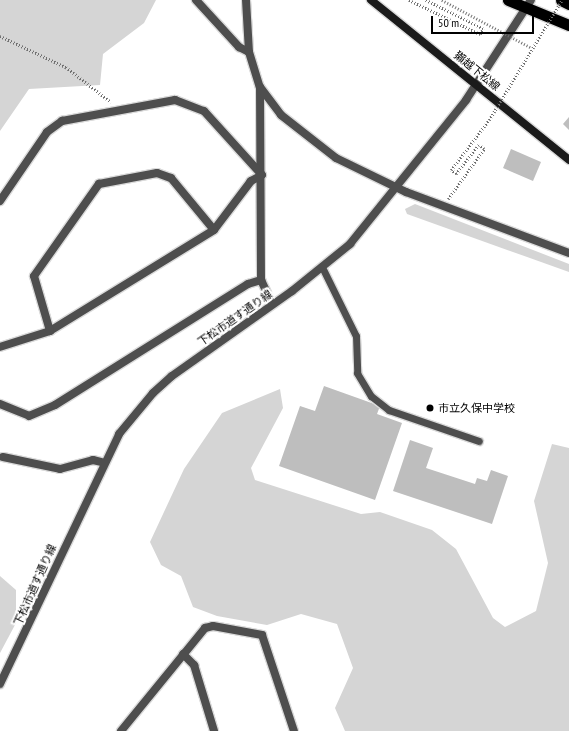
<!DOCTYPE html>
<meta charset="utf-8">
<style>
body{margin:0}
#map{position:relative;width:569px;height:731px;overflow:hidden;background:#fff;font-family:"PT Sans Narrow","Noto Sans JP",sans-serif}
div>[style]{position:absolute}
.green>*{inset:0;background:#d5d5d5}
.building>*{inset:0;background:#bebebe}
.path>*{height:2.5px;margin-top:-1.25px;transform-origin:0;background:repeating-linear-gradient(90deg,#707070 0 1px,transparent 0 3px)}
.roads{filter:drop-shadow(1px 0 #dbdbdb) drop-shadow(-1px 0 #dbdbdb) drop-shadow(0 1px #dbdbdb) drop-shadow(0 -1px #dbdbdb)}
.service>*{height:7px;margin:-3.5px;padding:0 3.5px;transform-origin:3.5px;border-radius:3.5px;background:#4e4e4e}
.minor>*{height:8px;margin:-4px;padding:0 4px;transform-origin:4px;border-radius:4px;background:#4e4e4e}
.tertiary>*{height:8px;margin:-4px;padding:0 4px;transform-origin:4px;border-radius:4px;background:#4e4e4e}
.secondary>*{height:8px;margin:-4px;padding:0 4px;transform-origin:4px;border-radius:4px;background:#1b1b1b}
.trunk>*{height:11px;margin:-5.5px;padding:0 5.5px;transform-origin:5.5px;border-radius:5.5px;background:#000}
.path-bridge>*{height:2.5px;margin-top:-1.25px;transform-origin:0;background:repeating-linear-gradient(90deg,#707070 0 1px,transparent 0 3px)}
.dots>*{width:11px;height:11px;translate:-50% -50%;box-sizing:border-box;border:2px solid #fff;border-radius:50%}
span{translate:-50% -50%;white-space:nowrap;text-align:center;line-height:1.15;-webkit-text-stroke:4px #fff;paint-order:stroke}
.street-label{font-size:11px;color:#000}
.poi-label{font-size:11px;color:#000}
.left{translate:0 -50%;text-align:left}
.scale{position:absolute;left:431px;top:16px;width:103px;height:18px;box-sizing:border-box;border:2px solid #000;border-top:0;padding-left:5px;font-size:12px;line-height:14px;white-space:nowrap;color:#000;-webkit-text-stroke:3px #fff;paint-order:stroke}
</style>
<div id="map">
<div class="green">
<i style="clip-path:polygon(0 0,156px 0,144px 23px,103px 54px,100px 85px,29px 89px,0 131px)"></i>
<i style="clip-path:polygon(415px 204px,569px 264px,569px 272px,407px 214px,405px 209px)"></i>
<i style="clip-path:polygon(280px 389px,283px 408px,251px 468px,255px 480px,361px 514px,380px 512px,432px 530px,456px 549px,493px 618px,505px 627px,536px 611px,548px 563px,534px 501px,552px 444px,569px 448px,569px 731px,345px 731px,335px 708px,353px 668px,337px 624px,301px 614px,267px 625px,217px 616px,193px 607px,181px 576px,161px 565px,150px 542px,184px 469px,222px 413px)"></i>
<i style="clip-path:polygon(0 576px,16px 590px,16px 623px,0 653px)"></i>
</div>
<div class="building">
<i style="clip-path:polygon(569px 117px,569px 130px,563px 124px)"></i>
<i style="clip-path:polygon(511px 149px,541px 162px,533px 181px,503px 168px)"></i>
<i style="clip-path:polygon(324px 386px,380px 406px,377px 414px,402px 423px,375px 500px,279px 466px,300px 406px,315px 411px)"></i>
<i style="clip-path:polygon(410px 440px,433px 448px,426px 468px,475px 484px,477px 478px,487px 481px,491px 470px,508px 476px,492px 524px,393px 491px)"></i>
</div>
<div class="path">
<i style="left:409px;top:0;width:79px;rotate:25.6deg"></i>
<i style="left:480px;top:34px;width:6px;rotate:-59deg"></i>
<i style="left:483px;top:29px;width:65px;rotate:-153.4deg"></i>
<i style="left:0;top:36px;width:73px;rotate:25.2deg"></i>
<i style="left:66px;top:67px;width:57px;rotate:37.9deg"></i>
</div>
<div class="roads">
<div class="service">
<i style="left:322px;top:267px;width:77px;rotate:63.8deg"></i>
<i style="left:356px;top:336px;width:37px;rotate:88deg"></i>
<i style="left:357px;top:373px;width:27px;rotate:59deg"></i>
<i style="left:371px;top:396px;width:23px;rotate:38deg"></i>
<i style="left:389px;top:410px;width:95px;rotate:19deg"></i>
</div>
<div class="minor">
<i style="left:196px;top:0;width:64px;rotate:47.5deg"></i>
<i style="left:239px;top:47px;width:11px;rotate:27deg"></i>
<i style="left:246px;top:0;width:52px;rotate:86.7deg"></i>
<i style="left:249px;top:52px;width:37px;rotate:73deg"></i>
<i style="left:260px;top:87px;width:193px;rotate:89.7deg"></i>
<i style="left:261px;top:280px;width:26px;rotate:65deg"></i>
<i style="left:260px;top:87px;width:35px;rotate:53deg"></i>
<i style="left:281px;top:115px;width:70px;rotate:38deg"></i>
<i style="left:336px;top:158px;width:78px;rotate:25.9deg"></i>
<i style="left:406px;top:192px;width:174px;rotate:20.5deg"></i>
<i style="left:0;top:201px;width:83px;rotate:-55.7deg"></i>
<i style="left:47px;top:132px;width:19px;rotate:-36deg"></i>
<i style="left:62px;top:121px;width:115px;rotate:-10.5deg"></i>
<i style="left:175px;top:100px;width:31px;rotate:21deg"></i>
<i style="left:204px;top:111px;width:86px;rotate:47.8deg"></i>
<i style="left:262px;top:175px;width:13px;rotate:151deg"></i>
<i style="left:251px;top:181px;width:61px;rotate:127.1deg"></i>
<i style="left:214px;top:230px;width:193px;rotate:148.4deg"></i>
<i style="left:50px;top:331px;width:52px;rotate:162.3deg"></i>
<i style="left:50px;top:331px;width:57px;rotate:-106.2deg"></i>
<i style="left:34px;top:276px;width:113px;rotate:-54.8deg"></i>
<i style="left:99px;top:184px;width:59px;rotate:-10.7deg"></i>
<i style="left:157px;top:173px;width:15px;rotate:20deg"></i>
<i style="left:171px;top:178px;width:67px;rotate:50.4deg"></i>
<i style="left:0;top:404px;width:31px;rotate:22deg"></i>
<i style="left:29px;top:416px;width:28px;rotate:-23deg"></i>
<i style="left:55px;top:405px;width:228px;rotate:-32.1deg"></i>
<i style="left:248px;top:284px;width:14px;rotate:-17deg"></i>
<i style="left:3px;top:457px;width:58px;rotate:11.9deg"></i>
<i style="left:60px;top:469px;width:34px;rotate:-15deg"></i>
<i style="left:93px;top:460px;width:9px;rotate:13deg"></i>
<i style="left:183px;top:654px;width:16px;rotate:45deg"></i>
<i style="left:194px;top:665px;width:69px;rotate:73.1deg"></i>
<i style="left:121px;top:731px;width:133px;rotate:-50.8deg"></i>
<i style="left:205px;top:628px;width:8px;rotate:-14deg"></i>
<i style="left:213px;top:626px;width:50px;rotate:10.4deg"></i>
<i style="left:262px;top:635px;width:101px;rotate:71.6deg"></i>
</div>
<div class="tertiary">
<i style="left:0;top:684px;width:277px;rotate:-64.5deg"></i>
<i style="left:119px;top:434px;width:53px;rotate:-50.3deg"></i>
<i style="left:153px;top:393px;width:25px;rotate:-42deg"></i>
<i style="left:172px;top:376px;width:147px;rotate:-35.3deg"></i>
<i style="left:292px;top:291px;width:75px;rotate:-39deg"></i>
<i style="left:350px;top:244px;width:185px;rotate:-51.1deg"></i>
<i style="left:466px;top:100px;width:119px;rotate:-57deg"></i>
</div>
<div class="secondary">
<i style="left:371px;top:0;width:255px;rotate:38.9deg"></i>
</div>
<div class="trunk">
<i style="left:508px;top:0;width:66px;rotate:22.3deg"></i>
<i style="left:561px;top:0;width:9px;rotate:27deg"></i>
</div>
</div>
<div class="path-bridge">
<i style="left:442px;top:0;width:102px;rotate:28.1deg"></i>
<i style="left:448px;top:199px;width:62px;rotate:-54.2deg"></i>
<i style="left:484px;top:149px;width:6px;rotate:-141deg"></i>
<i style="left:479px;top:145px;width:37px;rotate:128deg"></i>
<i style="left:456px;top:174px;width:6px;rotate:-141deg"></i>
<i style="left:451px;top:170px;width:63px;rotate:-52.8deg"></i>
<i style="left:489px;top:120px;width:140px;rotate:-58.7deg"></i>
</div>
<div class="dots">
<i style="left:430px;top:408px;background:#000"></i>
</div>
<div class="street-label">
<span style="left:477px;top:71px;rotate:39deg">獺越下松線</span>
<span style="left:235px;top:318px;rotate:-35deg">下松市道す通り線</span>
<span style="left:35px;top:585px;rotate:-66deg">下松市道す通り線</span>
</div>
<div class="poi-label">
<span class="left" style="left:438px;top:408px">市立久保中学校</span>
</div>
<div class="scale">50 m</div>
</div>
